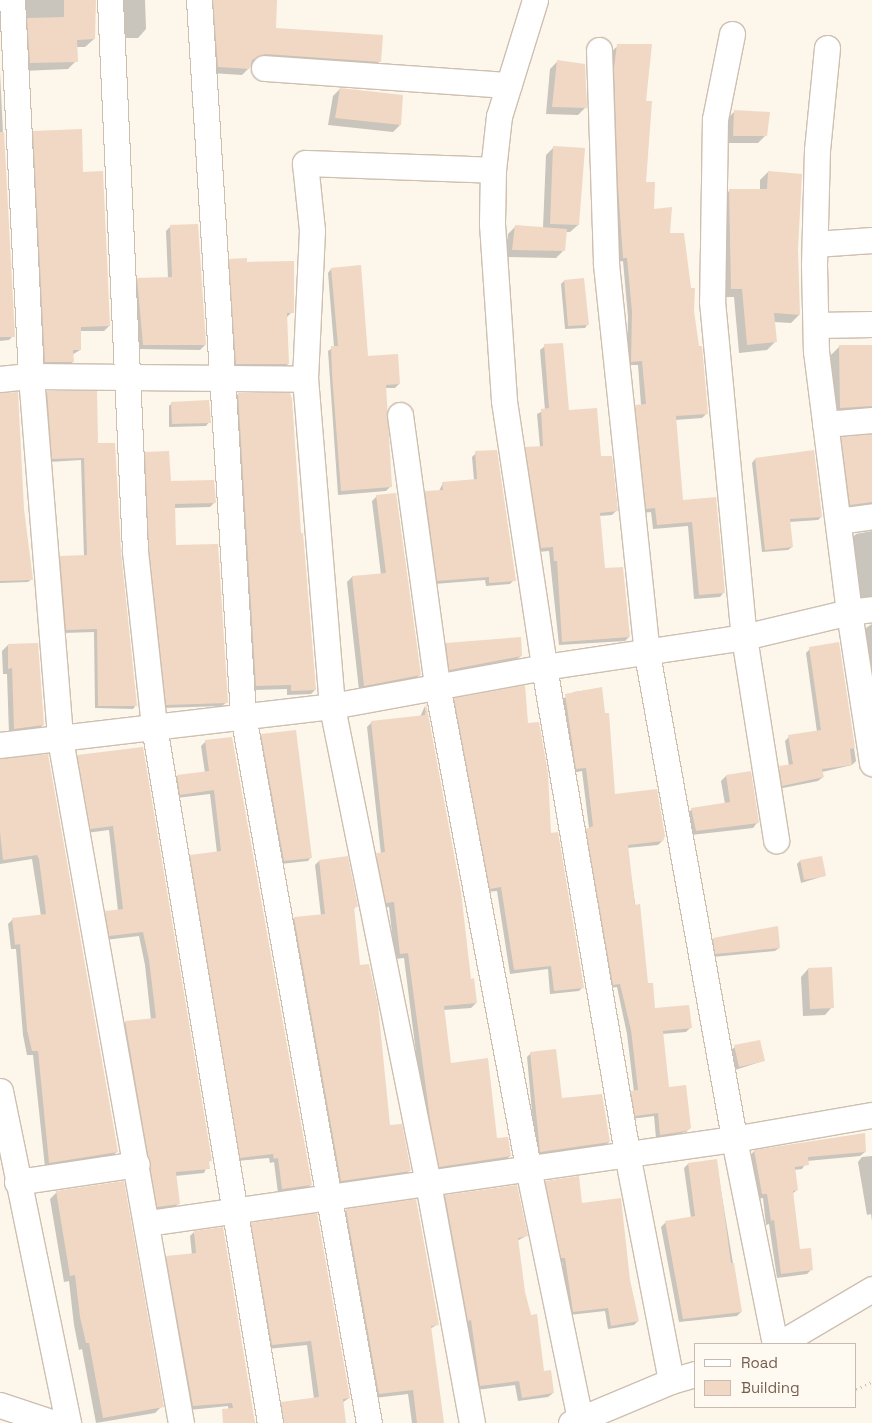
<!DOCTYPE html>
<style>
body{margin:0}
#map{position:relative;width:872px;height:1423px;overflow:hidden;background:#fcf6eb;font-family:"Space Grotesk",sans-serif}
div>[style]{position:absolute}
.shadow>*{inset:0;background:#0003}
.building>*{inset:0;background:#f0d8c4}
.path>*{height:3px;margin-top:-1.5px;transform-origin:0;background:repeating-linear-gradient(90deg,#d5bba6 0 1px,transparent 0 5px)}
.roads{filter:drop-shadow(1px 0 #cebfb1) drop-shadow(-1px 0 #cebfb1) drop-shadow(0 1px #cebfb1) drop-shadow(0 -1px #cebfb1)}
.street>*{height:25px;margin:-12.5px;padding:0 12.5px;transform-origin:12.5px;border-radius:12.5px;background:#fff}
span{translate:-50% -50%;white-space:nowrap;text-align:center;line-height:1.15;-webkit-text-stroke:4.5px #fefaf2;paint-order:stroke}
.legend{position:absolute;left:694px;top:1343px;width:162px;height:65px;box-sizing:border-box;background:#fefaf2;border:1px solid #c8bcb1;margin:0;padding:6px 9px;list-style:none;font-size:15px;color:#765f4f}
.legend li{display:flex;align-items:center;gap:10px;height:25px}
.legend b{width:25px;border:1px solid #c8bcb1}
</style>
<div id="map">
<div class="shadow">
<i style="clip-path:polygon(19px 0,94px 0,94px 39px,85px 47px,76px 47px,76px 61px,68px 69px,22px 71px)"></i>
<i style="clip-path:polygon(113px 0,145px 0,146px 29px,138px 38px,118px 38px)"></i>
<i style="clip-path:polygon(203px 0,276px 0,274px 29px,380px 61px,373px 68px,257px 60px,242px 75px,211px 73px)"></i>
<i style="clip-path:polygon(618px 46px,645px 102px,645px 184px,653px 210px,668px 235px,693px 311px,707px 413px,702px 418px,675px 420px,682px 502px,715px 499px,724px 592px,720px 597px,694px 599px,688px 526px,653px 529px,651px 512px,642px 513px,631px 410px,641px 405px,638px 365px,627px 365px,628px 317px,623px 261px,618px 262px,614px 191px,610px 74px,613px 50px)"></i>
<i style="clip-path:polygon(558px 61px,584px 65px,585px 108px,578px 115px,546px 114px,550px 69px)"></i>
<i style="clip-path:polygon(0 72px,13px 336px,9px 340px,0 341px)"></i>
<i style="clip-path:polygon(340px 89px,400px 125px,393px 132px,328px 125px,333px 96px)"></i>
<i style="clip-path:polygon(735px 111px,766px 135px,758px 143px,727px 143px,727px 119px)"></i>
<i style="clip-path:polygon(34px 132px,81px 173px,109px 326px,104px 331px,79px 331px,80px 350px,72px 355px,73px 362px,68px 366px,40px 366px,29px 137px)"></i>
<i style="clip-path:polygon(553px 148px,578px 225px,570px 232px,565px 232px,563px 251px,556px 258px,505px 257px,508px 234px,516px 226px,543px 228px,546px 155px)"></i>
<i style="clip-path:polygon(768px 172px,797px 249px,799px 315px,791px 323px,774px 322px,775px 342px,767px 350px,739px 353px,734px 297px,723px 297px,721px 199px,730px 190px,760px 191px,760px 180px)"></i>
<i style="clip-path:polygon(171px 226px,205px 345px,200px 350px,138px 349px,133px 284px,138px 279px,168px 278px,166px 231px)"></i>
<i style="clip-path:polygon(230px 260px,246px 263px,292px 312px,286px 318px,288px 364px,282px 370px,231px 369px,224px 266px)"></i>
<i style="clip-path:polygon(331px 269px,367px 357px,399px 384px,395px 388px,385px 388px,390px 487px,386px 491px,338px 495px,328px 351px,334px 347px,328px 273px)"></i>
<i style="clip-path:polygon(564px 281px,588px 324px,585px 328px,565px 329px,561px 284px)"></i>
<i style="clip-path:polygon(545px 346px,568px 411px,600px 458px,616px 511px,612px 515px,599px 516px,604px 569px,629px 637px,625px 641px,559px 645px,549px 551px,537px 552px,522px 453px,526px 448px,540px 447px,537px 414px,545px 410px,540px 350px)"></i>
<i style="clip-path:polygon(872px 346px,872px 419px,832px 416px,831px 355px,839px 347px)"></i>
<i style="clip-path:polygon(47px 392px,97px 445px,119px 553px,136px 705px,133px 709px,95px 708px,94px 632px,63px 633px,57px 561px,60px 558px,84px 557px,81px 460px,49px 462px,44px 395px)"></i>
<i style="clip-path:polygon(0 393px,23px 509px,32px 579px,28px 582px,0 583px)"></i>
<i style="clip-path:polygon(238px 394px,300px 534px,315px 690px,311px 694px,287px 695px,287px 689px,252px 690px,234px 398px)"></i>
<i style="clip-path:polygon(172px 403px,209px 422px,206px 426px,169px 427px,169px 406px)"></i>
<i style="clip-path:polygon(872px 434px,872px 515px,842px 513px,833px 447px,842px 438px)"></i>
<i style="clip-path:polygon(145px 453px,169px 482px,214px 503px,210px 507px,174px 508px,174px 546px,227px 702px,222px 706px,162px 708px,146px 555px,141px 457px)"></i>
<i style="clip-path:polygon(476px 453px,514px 580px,510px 584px,486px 586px,485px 580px,434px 584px,422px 496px,426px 492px,439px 491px,443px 483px,474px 480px,472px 457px)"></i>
<i style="clip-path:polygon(755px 459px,821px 517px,818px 520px,789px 522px,792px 547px,788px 550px,762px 552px,752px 463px)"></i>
<i style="clip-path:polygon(377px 496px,420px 675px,415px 679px,359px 690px,347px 582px,352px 577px,381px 575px,372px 501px)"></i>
<i style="clip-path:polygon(872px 531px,872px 608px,853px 604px,847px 543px,856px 534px)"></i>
<i style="clip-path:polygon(872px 624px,872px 731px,857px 634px)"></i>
<i style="clip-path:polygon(446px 644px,521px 656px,517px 659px,446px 672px,443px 648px)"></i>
<i style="clip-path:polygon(838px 644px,856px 761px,852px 765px,822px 772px,823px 777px,818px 781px,778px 789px,775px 772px,789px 766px,785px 741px,789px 737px,817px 732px,806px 653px,810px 649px)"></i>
<i style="clip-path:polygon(8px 645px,43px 725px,38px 730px,9px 734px,7px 674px,3px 674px,2px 651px)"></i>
<i style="clip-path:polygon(601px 688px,614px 795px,662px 841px,658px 845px,627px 848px,647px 985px,654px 1010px,690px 1028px,686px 1032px,662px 1034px,668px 1088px,690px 1128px,686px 1132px,656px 1138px,654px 1116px,631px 1119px,627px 1096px,634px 1092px,627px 1034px,617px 987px,609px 988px,583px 834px,589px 828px,582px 771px,572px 773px,561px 700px,574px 692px)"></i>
<i style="clip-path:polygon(455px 699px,527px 724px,583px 987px,579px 991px,550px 994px,548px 969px,510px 974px,497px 891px,486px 892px,451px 703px)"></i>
<i style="clip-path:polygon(425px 706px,460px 892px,470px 980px,476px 1003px,471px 1008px,443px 1010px,450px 1064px,496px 1139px,510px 1156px,505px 1161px,435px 1171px,425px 1124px,404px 958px,395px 959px,389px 907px,382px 908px,372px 860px,381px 854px,367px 727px,372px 722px,420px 717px)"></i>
<i style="clip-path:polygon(262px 735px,311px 857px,308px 861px,280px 864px,258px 739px)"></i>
<i style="clip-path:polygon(206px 741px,311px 1185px,306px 1189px,278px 1193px,274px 1162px,270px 1163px,269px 1158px,236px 1161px,186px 860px,191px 856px,217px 853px,210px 794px,176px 798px,173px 781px,177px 776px,205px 773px,201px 746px)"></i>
<i style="clip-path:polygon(142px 748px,210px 1160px,204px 1173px,175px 1176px,178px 1204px,174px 1208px,153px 1211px,121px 1027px,125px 1023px,151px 1020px,145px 965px,139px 936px,105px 940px,101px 917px,106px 913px,118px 911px,109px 830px,86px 833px,73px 760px,78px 756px)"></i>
<i style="clip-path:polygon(47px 755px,117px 1152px,112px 1156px,45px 1167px,33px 1055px,27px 1055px,23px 1035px,16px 949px,11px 949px,8px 924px,13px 919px,41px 916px,32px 859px,0 864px,0 758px)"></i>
<i style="clip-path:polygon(750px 772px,757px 823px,753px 828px,691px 835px,687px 814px,692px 809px,725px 804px,721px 781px,726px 776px)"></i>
<i style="clip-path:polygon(319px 861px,356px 906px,353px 910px,359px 967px,389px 1127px,410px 1170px,405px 1175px,336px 1185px,290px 923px,294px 918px,321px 916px,315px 865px)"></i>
<i style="clip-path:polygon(800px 861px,824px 876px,801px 883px,797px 864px)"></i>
<i style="clip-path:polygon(713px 939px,779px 948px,775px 951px,712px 957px,710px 943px)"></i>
<i style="clip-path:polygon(808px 969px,832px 1007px,825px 1015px,803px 1016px,801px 977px)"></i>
<i style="clip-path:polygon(735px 1047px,763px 1061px,735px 1070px,731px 1050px)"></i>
<i style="clip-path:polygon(531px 1053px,561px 1100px,609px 1142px,605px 1146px,536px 1156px,527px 1057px)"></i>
<i style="clip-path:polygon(754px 1151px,865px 1152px,860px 1156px,807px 1161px,802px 1169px,794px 1170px,797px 1190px,792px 1194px,799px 1251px,812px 1269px,807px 1274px,777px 1278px,769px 1224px,766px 1225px,763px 1198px,758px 1199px,750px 1156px)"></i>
<i style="clip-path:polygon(872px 1156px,872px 1221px,871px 1214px,867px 1215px,858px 1162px,862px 1157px)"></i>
<i style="clip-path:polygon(716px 1160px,741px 1312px,737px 1316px,679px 1322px,661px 1227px,665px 1223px,691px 1218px,684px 1168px,688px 1164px)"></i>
<i style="clip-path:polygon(546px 1182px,581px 1204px,629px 1280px,638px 1321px,634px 1325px,608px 1329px,605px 1311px,569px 1315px,562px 1261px,558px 1261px,542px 1186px)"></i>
<i style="clip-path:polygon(57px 1192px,162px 1406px,155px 1413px,96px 1423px,82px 1349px,79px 1350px,74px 1325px,69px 1281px,64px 1282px,50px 1199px)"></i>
<i style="clip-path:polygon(445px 1196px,526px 1236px,517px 1241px,524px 1292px,543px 1372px,553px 1393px,548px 1397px,518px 1401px,515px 1385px,476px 1390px,467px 1324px,464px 1324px,441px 1200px)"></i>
<i style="clip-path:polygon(415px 1200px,438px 1324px,430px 1329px,443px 1423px,412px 1423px,408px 1394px,374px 1398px,342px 1215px,346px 1210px)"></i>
<i style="clip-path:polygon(252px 1224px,349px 1398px,342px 1403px,345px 1423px,279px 1423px,277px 1408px,282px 1403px,314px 1399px,307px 1345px,267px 1349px,247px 1229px)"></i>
<i style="clip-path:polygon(194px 1232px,255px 1423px,230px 1423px,228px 1406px,189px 1410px,162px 1261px,167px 1257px,192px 1255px,190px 1236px)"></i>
</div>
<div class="building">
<i style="clip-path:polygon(64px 0,96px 0,95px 39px,77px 40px,78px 62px,30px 63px,27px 18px,64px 17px)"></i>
<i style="clip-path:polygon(213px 0,277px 0,276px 28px,383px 35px,381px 62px,265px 54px,252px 60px,250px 69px,218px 67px)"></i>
<i style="clip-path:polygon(617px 44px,652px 44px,646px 101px,652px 101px,646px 182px,655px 182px,654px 209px,672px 207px,670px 233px,684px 233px,691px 288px,695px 288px,694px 311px,699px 346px,702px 346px,708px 414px,676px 416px,683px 500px,716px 497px,725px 593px,699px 595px,692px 522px,657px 525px,655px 508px,646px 509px,635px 405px,646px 404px,642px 361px,631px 362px,632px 312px,627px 258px,623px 258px,618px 186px,614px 68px)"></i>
<i style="clip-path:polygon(557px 60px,585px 64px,587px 108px,552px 107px)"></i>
<i style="clip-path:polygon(340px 88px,403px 95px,401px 125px,335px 118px)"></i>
<i style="clip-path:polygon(734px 110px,770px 112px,767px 136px,733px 136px)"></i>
<i style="clip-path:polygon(82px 129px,83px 172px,103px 171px,110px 326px,81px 327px,81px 350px,73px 350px,74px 362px,45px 362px,33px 131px)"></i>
<i style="clip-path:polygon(0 132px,4px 132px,15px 337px,0 337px)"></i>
<i style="clip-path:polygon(553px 146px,585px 148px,579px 225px,550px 224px)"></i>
<i style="clip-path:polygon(768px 171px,802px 174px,798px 249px,800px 315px,774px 313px,777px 342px,747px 345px,742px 289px,731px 289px,729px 189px,767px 189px)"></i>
<i style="clip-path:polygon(198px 224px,206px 345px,143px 345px,137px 278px,172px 277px,170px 225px)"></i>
<i style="clip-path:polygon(515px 225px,567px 229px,565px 251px,512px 250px)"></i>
<i style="clip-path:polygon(247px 258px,247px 262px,294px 261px,294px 313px,287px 313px,289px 364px,236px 364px,229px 259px)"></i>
<i style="clip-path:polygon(361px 265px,368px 356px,398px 354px,400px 384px,386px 385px,392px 487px,341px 491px,332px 374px,331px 346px,338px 346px,331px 268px)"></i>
<i style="clip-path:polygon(584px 278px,589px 325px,568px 326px,564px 280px)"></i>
<i style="clip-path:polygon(563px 343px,569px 410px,597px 408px,601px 456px,612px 456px,618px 511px,600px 513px,605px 568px,623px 567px,630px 637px,562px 642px,557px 561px,554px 561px,553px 547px,541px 548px,525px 447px,543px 446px,541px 409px,549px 408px,544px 344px)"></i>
<i style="clip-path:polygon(839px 345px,872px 345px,872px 406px,840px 408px)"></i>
<i style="clip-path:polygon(47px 391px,97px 391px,98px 443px,115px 443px,121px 552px,137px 706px,98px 706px,97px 629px,66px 630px,60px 556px,87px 555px,84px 458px,52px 459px)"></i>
<i style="clip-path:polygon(18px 392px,24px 509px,33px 580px,0 581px,0 393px)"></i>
<i style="clip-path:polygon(238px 393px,290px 393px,292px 399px,301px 533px,303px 533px,316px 690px,291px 691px,291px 685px,256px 686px)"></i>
<i style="clip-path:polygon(209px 400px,211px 423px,172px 424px,171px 402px)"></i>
<i style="clip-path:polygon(872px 434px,872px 502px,850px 505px,841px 437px)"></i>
<i style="clip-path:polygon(497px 450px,516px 581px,489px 583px,489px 577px,437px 581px,425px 491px,443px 490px,442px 482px,477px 479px,475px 451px)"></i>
<i style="clip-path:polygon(814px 450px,822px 517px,790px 519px,793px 547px,765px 550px,755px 458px)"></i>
<i style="clip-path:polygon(169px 451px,171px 481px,214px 480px,216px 503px,175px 504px,176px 545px,218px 544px,228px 703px,166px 705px,149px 550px,145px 452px)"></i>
<i style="clip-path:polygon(396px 493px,421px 675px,364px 686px,352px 576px,386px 573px,376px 495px)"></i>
<i style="clip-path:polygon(521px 637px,522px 656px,449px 670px,446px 643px)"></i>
<i style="clip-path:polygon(839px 642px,855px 748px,850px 749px,852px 765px,822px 769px,824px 777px,782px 786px,779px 766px,793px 764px,788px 735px,821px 730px,809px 647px)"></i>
<i style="clip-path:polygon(38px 643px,44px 725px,14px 729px,12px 668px,8px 669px,8px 644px)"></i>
<i style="clip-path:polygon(525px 685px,528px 723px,539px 722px,548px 773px,551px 833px,558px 832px,584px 988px,554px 991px,551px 966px,514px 970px,501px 887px,490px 889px,454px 698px)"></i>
<i style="clip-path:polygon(602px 687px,605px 713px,609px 713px,615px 794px,657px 789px,665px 836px,663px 841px,628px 845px,635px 905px,640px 904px,648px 983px,653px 983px,655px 1008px,689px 1005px,692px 1028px,663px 1031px,669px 1087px,686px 1085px,691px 1128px,686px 1131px,660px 1135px,658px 1113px,635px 1116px,631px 1091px,638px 1090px,631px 1030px,620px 984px,613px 985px,586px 829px,593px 826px,586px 768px,576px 769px,565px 694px)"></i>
<i style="clip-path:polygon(426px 703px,461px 892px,471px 979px,474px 978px,477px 1003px,444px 1006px,451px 1063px,488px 1058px,497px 1138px,508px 1137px,511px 1156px,439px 1167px,430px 1119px,408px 953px,400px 954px,394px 902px,386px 903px,376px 853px,385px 852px,371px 721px,425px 715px)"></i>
<i style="clip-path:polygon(296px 730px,312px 858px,284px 861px,261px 734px)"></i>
<i style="clip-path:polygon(232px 737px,312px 1185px,282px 1189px,278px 1158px,274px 1159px,273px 1154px,240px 1158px,190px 855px,221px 851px,214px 790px,180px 795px,177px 775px,209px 771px,205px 740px)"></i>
<i style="clip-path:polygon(143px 747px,212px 1161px,209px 1161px,210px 1169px,176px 1172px,180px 1204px,157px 1207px,125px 1021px,156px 1018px,149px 960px,143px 932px,109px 936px,105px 911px,123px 909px,113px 826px,90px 829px,77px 755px)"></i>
<i style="clip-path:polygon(48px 754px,118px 1152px,49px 1163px,38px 1051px,32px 1051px,27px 1030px,20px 944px,15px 945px,12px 918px,46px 914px,39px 859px,37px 855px,3px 860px,0 832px,0 759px)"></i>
<i style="clip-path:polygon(751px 771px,759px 823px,696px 831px,691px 808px,730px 802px,726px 775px)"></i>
<i style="clip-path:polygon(348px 856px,358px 907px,354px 907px,360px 965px,369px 964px,378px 1005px,390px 1125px,402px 1124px,411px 1171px,341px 1181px,294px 917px,325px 914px,319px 860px)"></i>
<i style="clip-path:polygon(822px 856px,826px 876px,804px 880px,800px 860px)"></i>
<i style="clip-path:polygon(778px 926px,780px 948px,715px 954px,713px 938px)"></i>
<i style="clip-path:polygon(832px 967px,834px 1008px,810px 1009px,808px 968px)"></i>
<i style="clip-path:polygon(760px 1040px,765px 1061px,739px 1067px,734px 1045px)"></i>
<i style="clip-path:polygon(556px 1049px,562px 1098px,602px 1094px,610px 1142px,540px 1152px,530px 1052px)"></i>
<i style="clip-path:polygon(865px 1133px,866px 1152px,808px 1157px,809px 1165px,795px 1167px,798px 1190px,793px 1191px,800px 1249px,811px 1248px,813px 1270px,781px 1274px,774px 1220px,771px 1221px,767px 1194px,762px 1194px,754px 1150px)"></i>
<i style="clip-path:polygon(717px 1159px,731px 1263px,734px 1263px,742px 1312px,683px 1319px,665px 1221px,695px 1216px,688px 1163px)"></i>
<i style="clip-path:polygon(579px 1176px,582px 1203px,621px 1198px,630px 1280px,639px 1321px,611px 1326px,608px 1308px,573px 1312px,565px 1258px,561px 1258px,545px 1181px)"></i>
<i style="clip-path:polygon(124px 1181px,164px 1407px,103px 1418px,89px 1343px,86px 1343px,80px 1317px,75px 1275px,70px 1276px,56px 1191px)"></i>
<i style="clip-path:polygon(517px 1185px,528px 1236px,518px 1238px,525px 1292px,531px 1315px,537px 1314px,544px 1371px,551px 1370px,554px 1393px,522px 1398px,519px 1381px,480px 1386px,471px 1320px,468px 1321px,445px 1195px)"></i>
<i style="clip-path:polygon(416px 1199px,439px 1325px,431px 1326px,444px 1423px,417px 1423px,413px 1390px,379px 1394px,346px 1209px)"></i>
<i style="clip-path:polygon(317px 1213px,350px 1398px,343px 1399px,346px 1423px,284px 1423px,281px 1402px,319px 1397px,311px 1341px,272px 1345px,251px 1223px)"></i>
<i style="clip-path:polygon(223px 1227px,255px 1423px,223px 1423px,222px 1409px,233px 1408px,232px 1403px,193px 1406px,166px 1256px,196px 1253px,194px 1231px)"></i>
</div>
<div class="path">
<i style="left:856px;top:1389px;width:17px;rotate:-24deg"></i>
</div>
<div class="roads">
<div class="street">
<i style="left:12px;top:0;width:376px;rotate:87.1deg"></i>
<i style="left:31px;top:376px;width:364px;rotate:85.4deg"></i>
<i style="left:60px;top:739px;width:695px;rotate:79.97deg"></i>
<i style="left:110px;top:0;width:552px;rotate:87.4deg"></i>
<i style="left:135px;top:551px;width:176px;rotate:83.8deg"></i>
<i style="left:154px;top:726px;width:707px;rotate:80.55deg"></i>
<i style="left:199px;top:0;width:716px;rotate:86.48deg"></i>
<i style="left:243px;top:715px;width:719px;rotate:79.91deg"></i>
<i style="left:535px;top:0;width:121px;rotate:107.2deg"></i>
<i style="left:499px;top:116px;width:54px;rotate:96.3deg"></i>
<i style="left:493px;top:170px;width:54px;rotate:91.1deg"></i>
<i style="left:492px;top:224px;width:177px;rotate:86.1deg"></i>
<i style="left:504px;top:401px;width:269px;rotate:81.4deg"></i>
<i style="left:544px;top:667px;width:494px;rotate:80.3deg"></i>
<i style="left:627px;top:1154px;width:231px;rotate:79deg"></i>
<i style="left:732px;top:34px;width:87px;rotate:101.3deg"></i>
<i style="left:715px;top:119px;width:182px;rotate:90.9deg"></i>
<i style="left:712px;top:301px;width:338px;rotate:84.6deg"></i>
<i style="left:744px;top:637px;width:206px;rotate:81deg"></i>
<i style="left:827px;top:48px;width:102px;rotate:95.6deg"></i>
<i style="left:817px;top:150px;width:115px;rotate:91.5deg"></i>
<i style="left:814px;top:265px;width:86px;rotate:88.7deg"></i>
<i style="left:816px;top:351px;width:263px;rotate:82.8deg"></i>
<i style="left:849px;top:612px;width:153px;rotate:81.3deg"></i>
<i style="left:599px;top:50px;width:214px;rotate:88.1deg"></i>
<i style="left:606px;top:264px;width:392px;rotate:84deg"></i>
<i style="left:647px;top:654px;width:493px;rotate:79.8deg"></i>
<i style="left:734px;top:1139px;width:209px;rotate:78.7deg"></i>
<i style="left:264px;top:68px;width:245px;rotate:4deg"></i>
<i style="left:815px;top:244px;width:57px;rotate:-4deg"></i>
<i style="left:816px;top:325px;width:56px;rotate:-1deg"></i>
<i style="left:0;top:379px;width:31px;rotate:-6deg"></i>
<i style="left:31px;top:376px;width:274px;rotate:0.6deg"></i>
<i style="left:400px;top:415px;width:273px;rotate:82.2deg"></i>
<i style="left:437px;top:685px;width:491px;rotate:79.3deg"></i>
<i style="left:528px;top:1168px;width:256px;rotate:78.3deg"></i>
<i style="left:825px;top:424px;width:47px;rotate:-4.9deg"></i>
<i style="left:838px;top:521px;width:34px;rotate:-8deg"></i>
<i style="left:0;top:745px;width:334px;rotate:-6.7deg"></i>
<i style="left:332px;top:706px;width:216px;rotate:-10.4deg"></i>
<i style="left:544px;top:667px;width:202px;rotate:-8.5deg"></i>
<i style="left:744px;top:637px;width:108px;rotate:-13.4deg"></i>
<i style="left:849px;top:612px;width:23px;rotate:-7deg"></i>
<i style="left:0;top:1091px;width:339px;rotate:78.4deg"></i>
<i style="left:17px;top:1182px;width:121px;rotate:-8.5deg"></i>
<i style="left:148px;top:1223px;width:592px;rotate:-8.16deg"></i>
<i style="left:734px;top:1139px;width:140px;rotate:-9.9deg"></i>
<i style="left:779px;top:1344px;width:108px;rotate:-30.6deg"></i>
<i style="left:0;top:1405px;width:57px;rotate:18.4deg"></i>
<i style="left:472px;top:1423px;width:244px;rotate:-100.4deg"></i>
<i style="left:428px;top:1183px;width:487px;rotate:-101.4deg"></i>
<i style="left:332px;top:706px;width:328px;rotate:-94.7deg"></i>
<i style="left:305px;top:379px;width:149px;rotate:-87.3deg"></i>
<i style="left:312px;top:230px;width:67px;rotate:-96deg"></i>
<i style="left:305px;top:163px;width:188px;rotate:2.1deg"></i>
<i style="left:571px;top:1423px;width:108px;rotate:-22.8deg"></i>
<i style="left:671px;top:1381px;width:26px;rotate:-16deg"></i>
</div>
</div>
<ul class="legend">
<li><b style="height:6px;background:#fff"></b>Road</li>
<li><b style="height:14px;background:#f0d8c4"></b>Building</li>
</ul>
</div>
